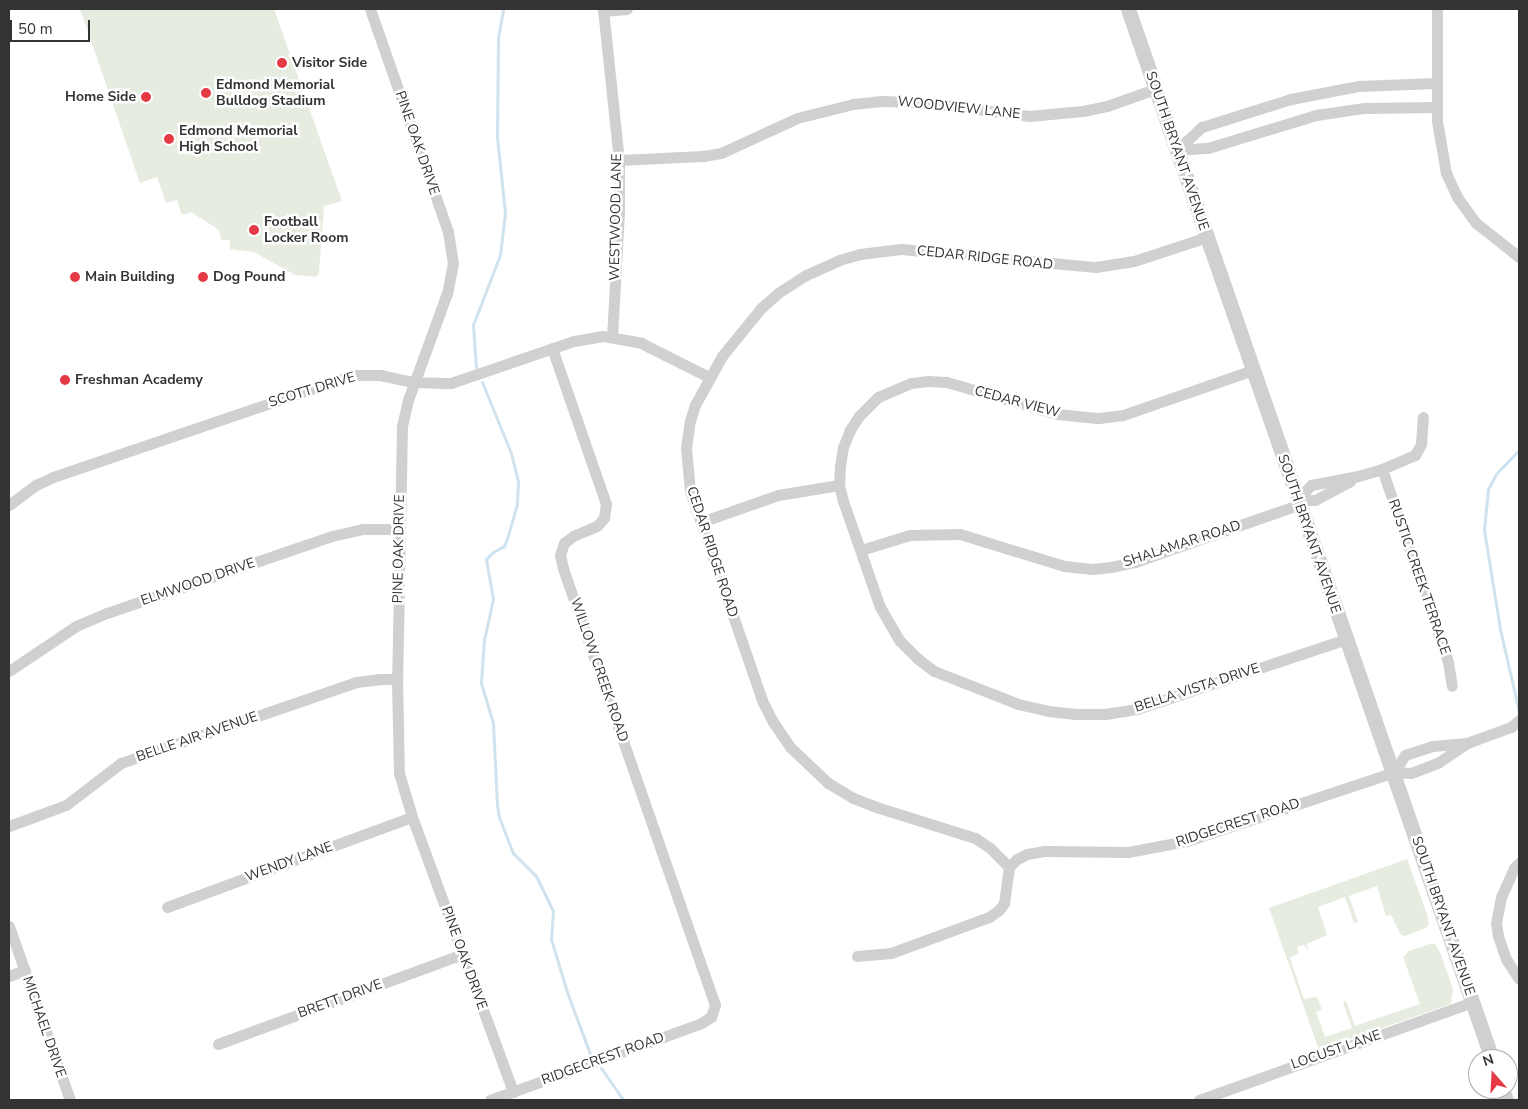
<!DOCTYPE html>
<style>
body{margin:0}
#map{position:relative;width:1528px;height:1109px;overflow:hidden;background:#fff;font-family:"Nunito Sans",sans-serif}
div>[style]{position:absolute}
.green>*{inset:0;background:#e6ecdf}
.stream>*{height:3px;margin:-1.5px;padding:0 1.5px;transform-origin:1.5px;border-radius:1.5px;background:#cfe2ee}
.minor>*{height:11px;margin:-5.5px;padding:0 5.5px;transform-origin:5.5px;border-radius:5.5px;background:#d0d0d0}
.tertiary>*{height:15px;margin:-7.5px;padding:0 7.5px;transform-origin:7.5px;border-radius:7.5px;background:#d0d0d0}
.dots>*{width:14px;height:14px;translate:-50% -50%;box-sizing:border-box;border:2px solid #fff;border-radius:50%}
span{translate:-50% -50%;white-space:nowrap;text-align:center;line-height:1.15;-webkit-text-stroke:5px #fff;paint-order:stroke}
.poi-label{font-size:14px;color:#333;font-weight:700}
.left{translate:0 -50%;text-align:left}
.right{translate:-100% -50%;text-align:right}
.street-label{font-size:14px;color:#333}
.frame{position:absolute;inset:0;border:10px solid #333;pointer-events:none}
.north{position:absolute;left:1468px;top:1049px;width:50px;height:50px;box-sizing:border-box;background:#fff;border:1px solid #adadad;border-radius:50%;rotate:341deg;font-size:14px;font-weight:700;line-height:20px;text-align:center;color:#333}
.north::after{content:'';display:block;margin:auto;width:18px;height:22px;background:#e63946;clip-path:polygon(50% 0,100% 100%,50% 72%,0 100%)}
.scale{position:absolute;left:10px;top:20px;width:80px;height:22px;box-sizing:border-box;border:2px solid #333;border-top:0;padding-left:6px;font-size:15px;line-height:18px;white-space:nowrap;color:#333;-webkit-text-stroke:4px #fff;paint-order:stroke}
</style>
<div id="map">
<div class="green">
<i style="clip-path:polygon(80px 9px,274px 9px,342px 201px,324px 206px,319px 273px,316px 277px,295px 275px,254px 252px,230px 249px,230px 240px,221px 240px,219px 230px,191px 212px,182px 215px,177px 200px,166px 203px,157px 177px,140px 183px)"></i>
<i style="clip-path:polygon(1407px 859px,1427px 914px,1429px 924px,1426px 928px,1405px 936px,1401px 935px,1391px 915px,1386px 916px,1377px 886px,1349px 896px,1358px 922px,1354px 923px,1345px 897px,1318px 907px,1327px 935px,1307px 944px,1308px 951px,1304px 945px,1297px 947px,1299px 953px,1290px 958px,1304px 999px,1317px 997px,1322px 1010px,1316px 1012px,1325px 1037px,1352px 1028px,1343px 1002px,1346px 1001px,1355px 1026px,1420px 1004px,1403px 957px,1409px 951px,1430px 944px,1435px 944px,1440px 952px,1453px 989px,1451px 1004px,1319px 1050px,1269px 908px)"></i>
</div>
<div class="stream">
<i style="left:476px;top:367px;width:42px;rotate:-94.1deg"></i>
<i style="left:473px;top:325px;width:75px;rotate:-68.9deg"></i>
<i style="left:500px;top:255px;width:42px;rotate:-83.2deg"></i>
<i style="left:505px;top:213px;width:76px;rotate:-96deg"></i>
<i style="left:497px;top:137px;width:99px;rotate:-89.4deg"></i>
<i style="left:498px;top:38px;width:29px;rotate:-80deg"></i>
<i style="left:482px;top:382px;width:77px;rotate:67.8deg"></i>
<i style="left:511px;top:453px;width:30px;rotate:76deg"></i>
<i style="left:518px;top:482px;width:22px;rotate:93deg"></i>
<i style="left:517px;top:504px;width:36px;rotate:106deg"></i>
<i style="left:507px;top:539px;width:8px;rotate:113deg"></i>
<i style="left:504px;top:546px;width:13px;rotate:151deg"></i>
<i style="left:493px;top:552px;width:10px;rotate:135deg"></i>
<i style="left:486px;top:559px;width:41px;rotate:80.1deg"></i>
<i style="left:493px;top:599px;width:42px;rotate:102.4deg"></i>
<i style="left:484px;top:640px;width:43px;rotate:94deg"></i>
<i style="left:481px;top:683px;width:42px;rotate:73.3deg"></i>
<i style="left:493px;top:723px;width:82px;rotate:87.2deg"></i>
<i style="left:497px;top:805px;width:12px;rotate:81deg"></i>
<i style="left:499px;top:817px;width:39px;rotate:69deg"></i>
<i style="left:513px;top:853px;width:33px;rotate:45deg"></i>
<i style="left:536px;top:876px;width:39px;rotate:64deg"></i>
<i style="left:553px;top:911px;width:28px;rotate:94deg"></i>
<i style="left:551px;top:939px;width:55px;rotate:73.2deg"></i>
<i style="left:567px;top:992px;width:66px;rotate:69.6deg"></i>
<i style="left:1519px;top:450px;width:33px;rotate:134deg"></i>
<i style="left:1496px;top:474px;width:17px;rotate:118deg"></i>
<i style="left:1488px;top:489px;width:41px;rotate:95.6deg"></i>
<i style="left:1484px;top:530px;width:100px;rotate:80.8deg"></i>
<i style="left:1500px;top:629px;width:85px;rotate:77.1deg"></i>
<i style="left:601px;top:1068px;width:39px;rotate:55deg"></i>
</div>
<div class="minor">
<i style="left:370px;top:9px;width:236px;rotate:70.7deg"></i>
<i style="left:448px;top:232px;width:31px;rotate:81deg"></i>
<i style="left:453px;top:263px;width:31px;rotate:101deg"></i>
<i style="left:447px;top:293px;width:114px;rotate:110deg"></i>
<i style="left:408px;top:400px;width:28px;rotate:103deg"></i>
<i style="left:402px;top:427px;width:252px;rotate:91.1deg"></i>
<i style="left:397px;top:679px;width:94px;rotate:88.8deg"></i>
<i style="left:399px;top:773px;width:46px;rotate:73.5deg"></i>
<i style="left:412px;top:817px;width:293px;rotate:69.8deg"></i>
<i style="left:603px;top:9px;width:152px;rotate:84deg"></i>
<i style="left:619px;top:160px;width:52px;rotate:90deg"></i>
<i style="left:619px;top:212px;width:125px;rotate:93.2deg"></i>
<i style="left:1437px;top:10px;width:111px;rotate:90deg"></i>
<i style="left:1437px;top:121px;width:53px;rotate:80.2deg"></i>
<i style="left:1446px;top:173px;width:26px;rotate:65deg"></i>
<i style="left:1457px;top:197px;width:32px;rotate:54deg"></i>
<i style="left:1476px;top:223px;width:55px;rotate:38.3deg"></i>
<i style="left:603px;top:11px;width:24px;rotate:-5deg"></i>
<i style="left:1177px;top:150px;width:34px;rotate:-43deg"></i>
<i style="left:1202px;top:127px;width:93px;rotate:-17.5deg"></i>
<i style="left:1291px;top:99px;width:68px;rotate:-11deg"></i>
<i style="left:1358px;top:86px;width:78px;rotate:-2.2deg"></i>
<i style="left:1177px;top:150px;width:31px;rotate:-4deg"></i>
<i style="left:1208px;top:148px;width:113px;rotate:-17deg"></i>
<i style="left:1316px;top:115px;width:49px;rotate:-8.3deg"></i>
<i style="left:1364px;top:108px;width:73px;rotate:-0.8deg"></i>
<i style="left:619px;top:160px;width:84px;rotate:-2.7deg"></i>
<i style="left:703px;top:156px;width:18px;rotate:-9deg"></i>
<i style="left:721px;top:153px;width:84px;rotate:-24.7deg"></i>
<i style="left:797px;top:118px;width:58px;rotate:-14deg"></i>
<i style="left:853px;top:104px;width:31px;rotate:-6deg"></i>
<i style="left:884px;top:101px;width:45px;rotate:2.5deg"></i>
<i style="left:929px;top:103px;width:101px;rotate:7.4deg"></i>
<i style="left:1029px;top:116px;width:54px;rotate:-5.3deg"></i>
<i style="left:1083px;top:111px;width:25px;rotate:-12deg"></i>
<i style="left:1107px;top:106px;width:51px;rotate:-19.5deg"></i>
<i style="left:1253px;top:370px;width:138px;rotate:160.9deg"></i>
<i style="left:1123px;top:415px;width:26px;rotate:173deg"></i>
<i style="left:1097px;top:418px;width:40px;rotate:-174.3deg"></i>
<i style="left:1057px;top:414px;width:116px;rotate:-163.9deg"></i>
<i style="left:946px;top:382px;width:18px;rotate:-177deg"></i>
<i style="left:928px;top:381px;width:17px;rotate:173deg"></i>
<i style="left:911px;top:383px;width:36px;rotate:157deg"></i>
<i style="left:878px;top:397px;width:27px;rotate:135deg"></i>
<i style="left:859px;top:416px;width:17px;rotate:123deg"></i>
<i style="left:850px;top:430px;width:18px;rotate:112deg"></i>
<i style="left:843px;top:447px;width:19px;rotate:99deg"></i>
<i style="left:840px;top:466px;width:19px;rotate:93deg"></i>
<i style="left:839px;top:485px;width:16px;rotate:76deg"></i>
<i style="left:843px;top:501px;width:112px;rotate:70.8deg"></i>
<i style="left:880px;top:607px;width:39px;rotate:60deg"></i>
<i style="left:900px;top:641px;width:25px;rotate:45deg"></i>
<i style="left:918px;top:659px;width:20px;rotate:37deg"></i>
<i style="left:934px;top:671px;width:90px;rotate:21.4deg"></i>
<i style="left:1018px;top:704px;width:31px;rotate:13deg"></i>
<i style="left:1048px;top:711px;width:28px;rotate:6deg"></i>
<i style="left:1076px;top:714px;width:29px"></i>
<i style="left:1105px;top:714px;width:32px;rotate:-9deg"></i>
<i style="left:1137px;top:709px;width:220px;rotate:-18.5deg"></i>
<i style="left:1382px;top:469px;width:36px;rotate:-23deg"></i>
<i style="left:1415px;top:455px;width:13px;rotate:-61deg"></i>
<i style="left:1421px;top:444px;width:27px;rotate:-86deg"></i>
<i style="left:1297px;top:500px;width:21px;rotate:-47deg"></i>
<i style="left:1311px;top:485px;width:48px;rotate:-10.8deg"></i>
<i style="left:1358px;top:476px;width:25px;rotate:-16deg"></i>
<i style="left:1382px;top:469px;width:204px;rotate:71.1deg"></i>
<i style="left:1448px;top:662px;width:24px;rotate:81deg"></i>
<i style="left:1297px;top:500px;width:18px"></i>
<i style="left:1315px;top:500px;width:40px;rotate:-28deg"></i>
<i style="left:9px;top:505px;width:34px;rotate:-37deg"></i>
<i style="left:36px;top:485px;width:19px;rotate:-25deg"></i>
<i style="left:53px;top:477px;width:317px;rotate:-18.8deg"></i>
<i style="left:353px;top:375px;width:27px"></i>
<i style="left:380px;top:375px;width:35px;rotate:12deg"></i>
<i style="left:414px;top:382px;width:37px;rotate:2deg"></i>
<i style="left:451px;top:383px;width:130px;rotate:-18.9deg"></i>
<i style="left:574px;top:341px;width:29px;rotate:-10deg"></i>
<i style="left:603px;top:336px;width:39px;rotate:10deg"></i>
<i style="left:641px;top:343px;width:76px;rotate:26.6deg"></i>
<i style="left:701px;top:522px;width:82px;rotate:-19.3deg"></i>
<i style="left:778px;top:495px;width:62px;rotate:-9.3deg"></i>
<i style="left:861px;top:550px;width:51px;rotate:-17deg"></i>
<i style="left:910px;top:535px;width:50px;rotate:-1.1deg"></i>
<i style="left:960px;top:534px;width:109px;rotate:17.1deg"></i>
<i style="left:1064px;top:566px;width:28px;rotate:6deg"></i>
<i style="left:1092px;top:569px;width:19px;rotate:-6deg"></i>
<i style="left:1111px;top:567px;width:25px;rotate:-12deg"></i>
<i style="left:1135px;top:562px;width:173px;rotate:-19.3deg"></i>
<i style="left:9px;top:671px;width:81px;rotate:-33.9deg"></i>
<i style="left:76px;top:626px;width:34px;rotate:-23deg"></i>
<i style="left:107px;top:613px;width:238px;rotate:-18.9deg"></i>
<i style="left:332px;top:536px;width:31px;rotate:-13deg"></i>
<i style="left:362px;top:529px;width:38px"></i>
<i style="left:1394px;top:772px;width:20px;rotate:-57deg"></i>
<i style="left:1405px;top:755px;width:29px;rotate:-18deg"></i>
<i style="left:1433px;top:746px;width:34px;rotate:-5deg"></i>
<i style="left:1467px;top:743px;width:47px;rotate:-20deg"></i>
<i style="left:1511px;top:727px;width:11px;rotate:-41deg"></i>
<i style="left:9px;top:826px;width:61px;rotate:-20.2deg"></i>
<i style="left:66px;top:805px;width:69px;rotate:-37.4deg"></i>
<i style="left:121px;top:763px;width:249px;rotate:-19deg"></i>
<i style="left:356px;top:682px;width:23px;rotate:-7deg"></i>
<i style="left:379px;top:679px;width:18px"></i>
<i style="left:1519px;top:863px;width:7px;rotate:135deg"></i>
<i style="left:1514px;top:868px;width:32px;rotate:114deg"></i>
<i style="left:1501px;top:897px;width:26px;rotate:101deg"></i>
<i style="left:1496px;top:923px;width:13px;rotate:81deg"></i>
<i style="left:1498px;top:936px;width:24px;rotate:71deg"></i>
<i style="left:1506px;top:959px;width:24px;rotate:57deg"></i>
<i style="left:1009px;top:867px;width:27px;rotate:-135deg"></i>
<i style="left:990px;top:848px;width:18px;rotate:-146deg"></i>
<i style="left:975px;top:838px;width:101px;rotate:-162.6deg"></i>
<i style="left:879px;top:808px;width:28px;rotate:-159deg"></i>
<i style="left:853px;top:798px;width:29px;rotate:-149deg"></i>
<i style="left:828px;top:783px;width:52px;rotate:-136.5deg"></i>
<i style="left:790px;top:747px;width:30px;rotate:-124deg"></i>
<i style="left:773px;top:722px;width:25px;rotate:-117deg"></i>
<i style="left:762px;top:700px;width:221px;rotate:-109deg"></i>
<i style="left:690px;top:491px;width:43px;rotate:-95.3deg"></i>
<i style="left:686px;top:448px;width:27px;rotate:-82deg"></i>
<i style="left:690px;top:421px;width:17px;rotate:-73deg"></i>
<i style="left:695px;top:405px;width:56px;rotate:-61.1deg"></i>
<i style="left:722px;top:356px;width:62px;rotate:-50.9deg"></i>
<i style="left:761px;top:308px;width:23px;rotate:-41deg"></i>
<i style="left:778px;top:293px;width:33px;rotate:-33deg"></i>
<i style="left:806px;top:275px;width:36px;rotate:-24deg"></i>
<i style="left:839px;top:260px;width:22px;rotate:-16deg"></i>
<i style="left:860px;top:254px;width:41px;rotate:-7deg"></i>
<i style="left:901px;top:249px;width:196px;rotate:5.3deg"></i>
<i style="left:1096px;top:267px;width:38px;rotate:-9deg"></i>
<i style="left:1134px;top:261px;width:77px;rotate:-18.2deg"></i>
<i style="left:167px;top:907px;width:261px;rotate:-20.2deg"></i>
<i style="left:9px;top:926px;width:184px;rotate:70.7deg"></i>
<i style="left:857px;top:956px;width:34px;rotate:-5deg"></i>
<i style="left:891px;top:953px;width:104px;rotate:-20.2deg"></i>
<i style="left:989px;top:917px;width:12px;rotate:-35deg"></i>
<i style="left:999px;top:910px;width:9px;rotate:-54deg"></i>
<i style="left:1004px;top:903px;width:36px;rotate:-82deg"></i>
<i style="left:1009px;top:867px;width:11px;rotate:-45deg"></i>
<i style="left:1017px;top:859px;width:11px;rotate:-27deg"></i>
<i style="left:1027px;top:854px;width:17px;rotate:-10deg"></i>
<i style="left:1044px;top:851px;width:84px;rotate:0.7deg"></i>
<i style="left:1128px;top:852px;width:60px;rotate:-10.6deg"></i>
<i style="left:1187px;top:841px;width:218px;rotate:-18.4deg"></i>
<i style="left:1394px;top:772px;width:17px;rotate:3deg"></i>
<i style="left:1411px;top:773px;width:30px;rotate:-21deg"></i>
<i style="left:1439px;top:762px;width:34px;rotate:-34deg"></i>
<i style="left:9px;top:976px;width:17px;rotate:-21deg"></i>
<i style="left:218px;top:1044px;width:261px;rotate:-20.2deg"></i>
<i style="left:490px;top:1100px;width:225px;rotate:-20deg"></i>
<i style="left:701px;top:1023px;width:12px;rotate:-31deg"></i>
<i style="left:711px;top:1017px;width:13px;rotate:-72deg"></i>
<i style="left:715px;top:1005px;width:463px;rotate:-109.2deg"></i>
<i style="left:563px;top:568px;width:13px;rotate:-103deg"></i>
<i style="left:560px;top:555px;width:13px;rotate:-72deg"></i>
<i style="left:564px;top:543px;width:11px;rotate:-38deg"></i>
<i style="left:573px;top:536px;width:26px;rotate:-23deg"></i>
<i style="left:597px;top:526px;width:11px;rotate:-49deg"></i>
<i style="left:604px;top:518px;width:14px;rotate:-82deg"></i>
<i style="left:606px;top:504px;width:165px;rotate:-109.1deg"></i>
<i style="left:1199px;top:1100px;width:291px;rotate:-19.7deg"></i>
</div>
<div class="tertiary">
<i style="left:1128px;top:9px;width:1111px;rotate:70.88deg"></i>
<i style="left:1502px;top:1089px;width:12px;rotate:70deg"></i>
</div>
<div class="dots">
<i style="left:282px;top:63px;background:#e63946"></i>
<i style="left:206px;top:93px;background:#e63946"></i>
<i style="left:146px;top:97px;background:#e63946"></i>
<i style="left:169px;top:139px;background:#e63946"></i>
<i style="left:254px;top:230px;background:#e63946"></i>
<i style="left:75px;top:277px;background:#e63946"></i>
<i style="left:203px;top:277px;background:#e63946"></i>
<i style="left:65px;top:380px;background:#e63946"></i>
</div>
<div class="poi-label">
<span class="left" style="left:292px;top:63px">Visitor Side</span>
<span class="left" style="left:216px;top:93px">Edmond Memorial<br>Bulldog Stadium</span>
<span class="right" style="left:136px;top:97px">Home Side</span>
<span class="left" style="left:179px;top:139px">Edmond Memorial<br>High School</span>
<span class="left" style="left:264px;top:230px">Football<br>Locker Room</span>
<span class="left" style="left:85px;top:277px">Main Building</span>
<span class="left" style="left:213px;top:277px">Dog Pound</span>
<span class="left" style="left:75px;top:380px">Freshman Academy</span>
</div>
<div class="street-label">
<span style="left:959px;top:108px;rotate:6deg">WOODVIEW LANE</span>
<span style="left:417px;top:143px;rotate:71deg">PINE OAK DRIVE</span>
<span style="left:1177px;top:151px;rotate:71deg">SOUTH BRYANT AVENUE</span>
<span style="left:616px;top:217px;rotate:-89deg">WESTWOOD LANE</span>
<span style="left:985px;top:258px;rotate:6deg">CEDAR RIDGE ROAD</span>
<span style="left:312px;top:390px;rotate:-17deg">SCOTT DRIVE</span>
<span style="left:1017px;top:402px;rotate:15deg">CEDAR VIEW</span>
<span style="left:1309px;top:534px;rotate:71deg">SOUTH BRYANT AVENUE</span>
<span style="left:1182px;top:544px;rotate:-18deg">SHALAMAR ROAD</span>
<span style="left:399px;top:549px;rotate:-89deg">PINE OAK DRIVE</span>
<span style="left:712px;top:552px;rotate:72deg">CEDAR RIDGE ROAD</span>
<span style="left:1419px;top:577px;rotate:71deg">RUSTIC CREEK TERRACE</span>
<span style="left:198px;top:582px;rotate:-19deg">ELMWOOD DRIVE</span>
<span style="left:599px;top:670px;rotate:71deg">WILLOW CREEK ROAD</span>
<span style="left:1197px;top:688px;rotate:-18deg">BELLA VISTA DRIVE</span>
<span style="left:197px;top:737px;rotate:-19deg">BELLE AIR AVENUE</span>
<span style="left:1238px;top:823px;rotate:-18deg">RIDGECREST ROAD</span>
<span style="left:289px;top:862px;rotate:-20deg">WENDY LANE</span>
<span style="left:1443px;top:916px;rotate:71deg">SOUTH BRYANT AVENUE</span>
<span style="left:464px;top:958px;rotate:70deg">PINE OAK DRIVE</span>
<span style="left:340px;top:999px;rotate:-20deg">BRETT DRIVE</span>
<span style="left:44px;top:1027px;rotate:71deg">MICHAEL DRIVE</span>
<span style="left:1336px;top:1050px;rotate:-19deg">LOCUST LANE</span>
<span style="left:603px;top:1059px;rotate:-20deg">RIDGECREST ROAD</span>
</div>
<div class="frame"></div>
<div class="north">N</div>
<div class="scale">50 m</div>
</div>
